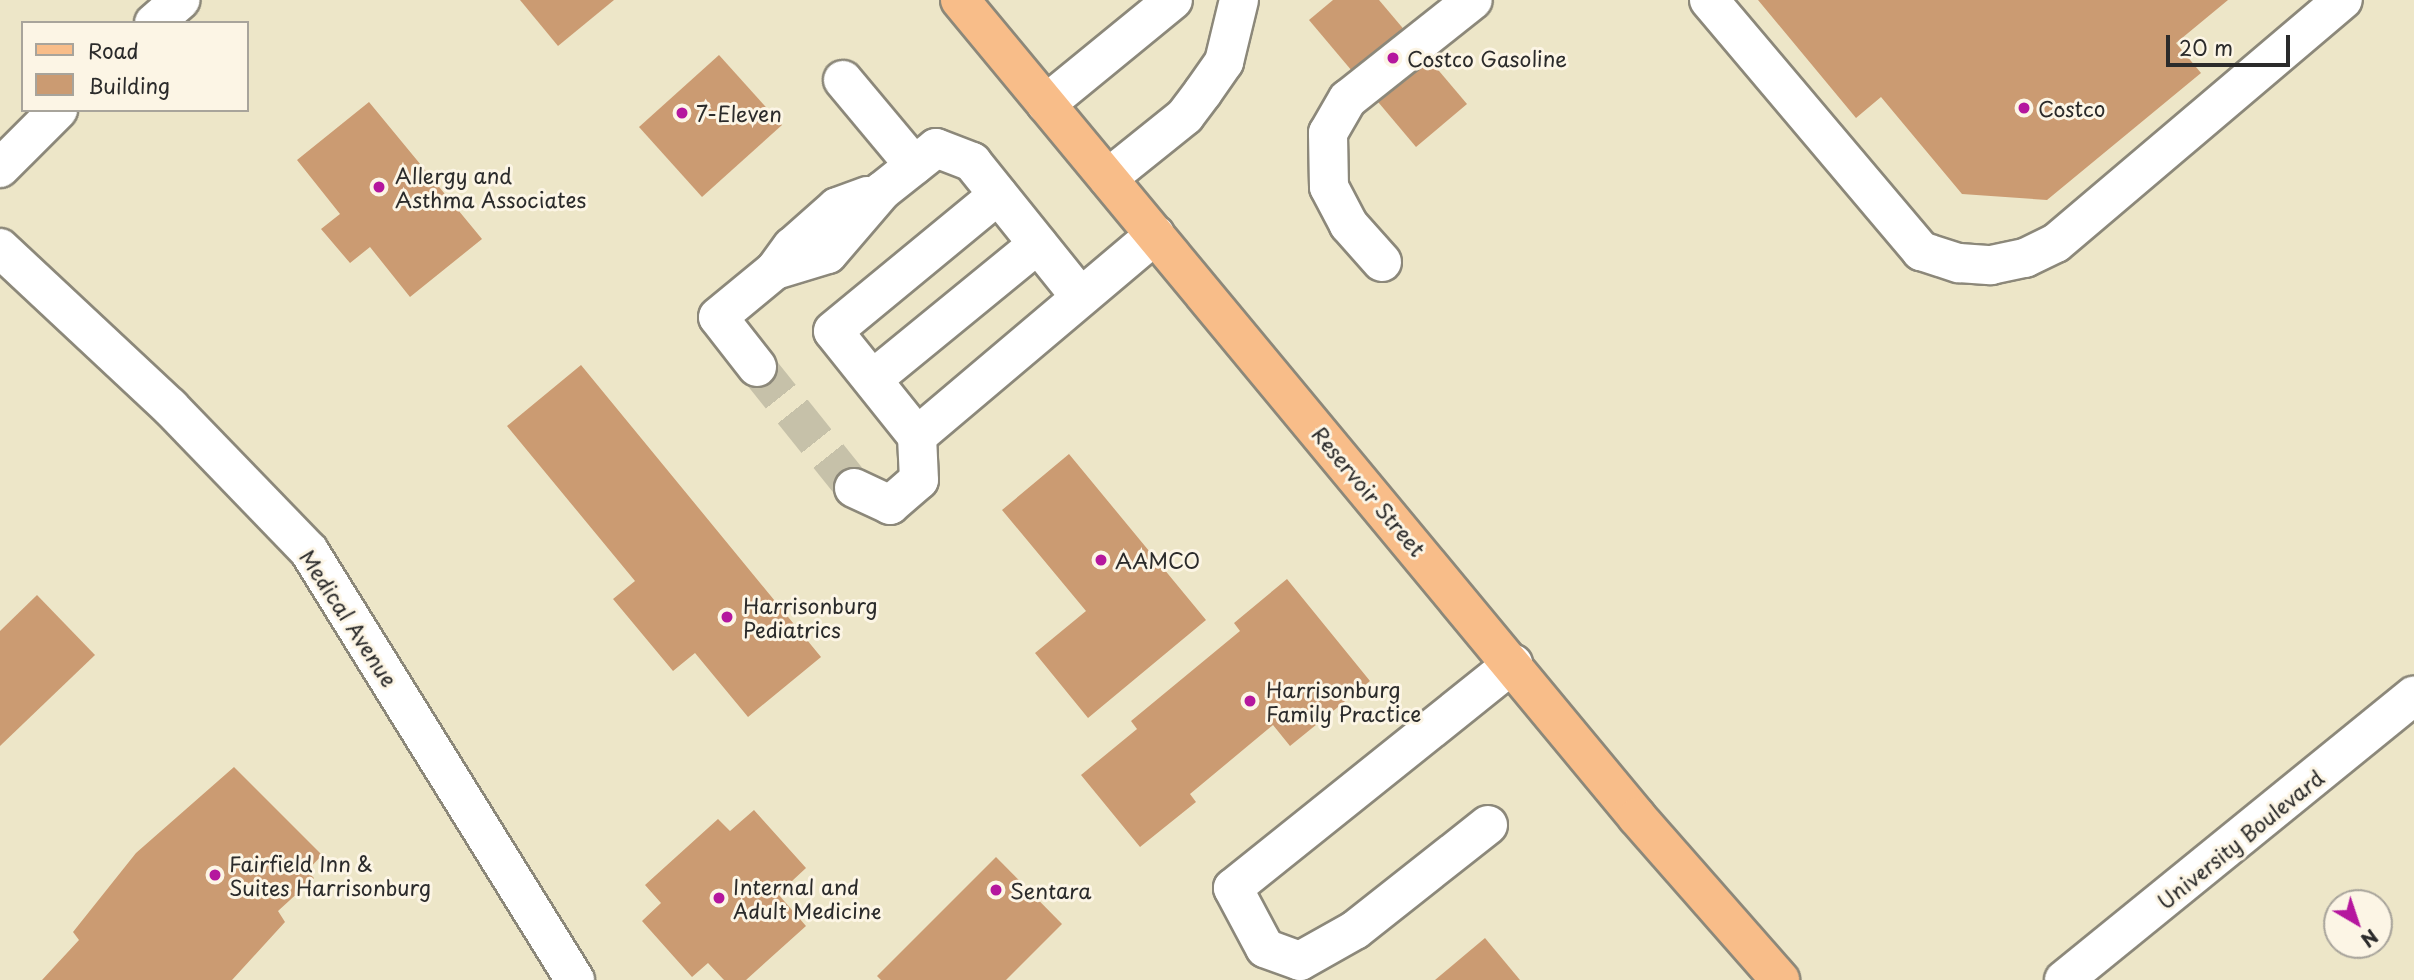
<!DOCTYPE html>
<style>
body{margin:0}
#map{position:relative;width:2414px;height:980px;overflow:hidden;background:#ede6c8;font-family:"Playpen Sans",sans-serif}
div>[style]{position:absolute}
.building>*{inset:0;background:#cb9b72}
.minor-tunnel>*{height:38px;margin-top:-19px;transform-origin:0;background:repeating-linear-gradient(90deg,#c6c1a9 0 38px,transparent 0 57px)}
.roads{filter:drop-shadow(2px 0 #8c887a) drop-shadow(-2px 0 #8c887a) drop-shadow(0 2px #8c887a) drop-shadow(0 -2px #8c887a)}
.minor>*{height:38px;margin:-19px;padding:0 19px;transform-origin:19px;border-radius:19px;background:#fff}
.major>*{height:38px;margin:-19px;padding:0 19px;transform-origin:19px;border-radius:19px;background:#f8bd89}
.dots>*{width:19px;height:19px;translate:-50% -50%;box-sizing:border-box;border:4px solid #fcf5e5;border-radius:50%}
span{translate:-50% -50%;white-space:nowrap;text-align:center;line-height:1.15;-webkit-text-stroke:6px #fcf5e5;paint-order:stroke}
.poi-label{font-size:21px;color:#2b2b2b}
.left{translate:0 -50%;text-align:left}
.street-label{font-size:21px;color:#2b2b2b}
.legend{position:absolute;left:21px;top:21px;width:228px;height:91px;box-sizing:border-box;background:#fcf5e5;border:2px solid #a8a49b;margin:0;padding:9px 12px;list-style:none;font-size:21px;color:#2b2b2b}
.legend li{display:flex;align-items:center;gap:14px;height:35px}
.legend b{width:35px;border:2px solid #a8a49b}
.north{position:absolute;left:2323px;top:889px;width:70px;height:70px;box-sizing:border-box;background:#fcf5e5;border:2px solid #a8a49b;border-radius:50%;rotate:141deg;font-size:19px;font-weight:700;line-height:28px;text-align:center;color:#2b2b2b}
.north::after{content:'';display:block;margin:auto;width:24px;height:32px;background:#b5179e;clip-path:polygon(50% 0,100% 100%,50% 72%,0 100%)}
.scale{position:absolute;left:2166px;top:35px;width:124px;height:32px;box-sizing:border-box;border:4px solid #2b2b2b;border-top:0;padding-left:9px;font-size:21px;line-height:24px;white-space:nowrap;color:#2b2b2b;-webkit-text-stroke:5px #fcf5e5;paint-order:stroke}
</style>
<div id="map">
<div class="building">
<i style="clip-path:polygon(520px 0,614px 0,558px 46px)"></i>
<i style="clip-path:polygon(1333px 0,1379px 0,1467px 104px,1416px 147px,1309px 20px)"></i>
<i style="clip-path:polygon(1758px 0,2228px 0,2176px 43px,2201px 73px,2047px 200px,1962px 194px,1881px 97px,1856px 118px)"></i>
<i style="clip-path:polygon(719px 55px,782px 125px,702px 197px,639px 127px)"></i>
<i style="clip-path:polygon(369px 102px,482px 239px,410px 297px,370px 247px,350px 263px,321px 229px,340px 214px,297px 160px)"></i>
<i style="clip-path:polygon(581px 365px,821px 657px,748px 717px,695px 653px,673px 671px,613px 599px,635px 581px,507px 426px)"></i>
<i style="clip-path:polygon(1069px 454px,1206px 620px,1088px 718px,1035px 653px,1086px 611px,1002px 510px)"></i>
<i style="clip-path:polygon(1287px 579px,1370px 681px,1290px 746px,1273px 725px,1190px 794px,1196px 802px,1140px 847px,1081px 775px,1137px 729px,1131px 721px,1240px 631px,1234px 623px)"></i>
<i style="clip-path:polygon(37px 595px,95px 655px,0 746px,0 631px)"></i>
<i style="clip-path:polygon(234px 767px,322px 855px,307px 871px,314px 878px,278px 911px,285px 922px,232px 980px,42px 980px,79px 940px,73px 932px,136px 853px)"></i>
<i style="clip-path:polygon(754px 810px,806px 868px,778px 894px,806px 926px,746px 980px,724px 980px,708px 963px,692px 977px,642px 921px,661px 903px,645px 885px,718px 819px,730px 831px)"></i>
<i style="clip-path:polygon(996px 857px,1062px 924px,1006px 980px,881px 980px,877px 976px)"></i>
<i style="clip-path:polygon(1485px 938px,1520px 980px,1435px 980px)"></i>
</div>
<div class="minor-tunnel">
<i style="left:757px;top:367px;width:155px;rotate:51.3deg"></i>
</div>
<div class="roads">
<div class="minor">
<i style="left:1709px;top:0;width:329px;rotate:49.8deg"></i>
<i style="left:1921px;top:251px;width:40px;rotate:18deg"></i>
<i style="left:1959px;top:263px;width:32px;rotate:4deg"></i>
<i style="left:1991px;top:265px;width:35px;rotate:-12deg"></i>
<i style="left:2025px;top:258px;width:34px;rotate:-26deg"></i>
<i style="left:2056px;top:243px;width:376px;rotate:-40.3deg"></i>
<i style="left:154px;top:23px;width:35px;rotate:-41deg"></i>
<i style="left:843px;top:80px;width:111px;rotate:50.1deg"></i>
<i style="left:1046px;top:104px;width:164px;rotate:-39.3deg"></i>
<i style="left:0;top:168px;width:82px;rotate:-45deg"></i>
<i style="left:1108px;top:178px;width:99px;rotate:-38.8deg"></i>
<i style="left:1185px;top:116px;width:30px;rotate:-53deg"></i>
<i style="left:1203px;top:92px;width:37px;rotate:-55deg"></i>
<i style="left:1224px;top:62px;width:64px;rotate:-76.4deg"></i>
<i style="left:0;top:248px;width:233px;rotate:43.1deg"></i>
<i style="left:170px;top:407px;width:200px;rotate:46deg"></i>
<i style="left:309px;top:551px;width:505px;rotate:58.2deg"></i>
<i style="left:1382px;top:262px;width:50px;rotate:-131.7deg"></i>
<i style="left:1349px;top:225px;width:43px;rotate:-117.8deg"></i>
<i style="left:1329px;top:187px;width:54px;rotate:-91.1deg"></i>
<i style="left:1328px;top:133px;width:39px;rotate:-60deg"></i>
<i style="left:1348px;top:99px;width:159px;rotate:-38.4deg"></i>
<i style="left:775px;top:270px;width:55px;rotate:-16.8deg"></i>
<i style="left:828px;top:254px;width:83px;rotate:-49.4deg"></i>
<i style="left:882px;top:191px;width:69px;rotate:-38.5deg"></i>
<i style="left:936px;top:148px;width:39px;rotate:21deg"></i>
<i style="left:972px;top:162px;width:171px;rotate:51.2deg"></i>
<i style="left:757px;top:367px;width:63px;rotate:-128deg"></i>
<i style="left:718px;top:317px;width:74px;rotate:-39.5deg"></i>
<i style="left:775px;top:270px;width:29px;rotate:-54deg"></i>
<i style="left:792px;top:247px;width:60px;rotate:-41.6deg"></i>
<i style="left:837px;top:207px;width:32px;rotate:-20deg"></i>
<i style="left:873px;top:379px;width:213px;rotate:-39.3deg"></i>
<i style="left:917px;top:436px;width:312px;rotate:-40.2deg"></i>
<i style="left:854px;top:488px;width:40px;rotate:25deg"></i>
<i style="left:890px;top:505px;width:38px;rotate:-41deg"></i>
<i style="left:919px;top:480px;width:44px;rotate:-92.6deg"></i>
<i style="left:917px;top:436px;width:134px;rotate:-128.7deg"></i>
<i style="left:833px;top:331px;width:214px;rotate:-39.5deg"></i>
<i style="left:1488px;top:825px;width:169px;rotate:141.7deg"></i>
<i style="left:1355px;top:930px;width:63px;rotate:150.6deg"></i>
<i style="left:1300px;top:961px;width:37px;rotate:-160deg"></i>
<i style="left:1265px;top:948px;width:68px;rotate:-118.1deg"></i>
<i style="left:1233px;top:888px;width:359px;rotate:-38.7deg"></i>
<i style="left:2064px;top:980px;width:451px;rotate:-39.1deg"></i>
</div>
<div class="major">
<i style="left:960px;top:0;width:1061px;rotate:50.35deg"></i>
<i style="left:1637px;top:817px;width:217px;rotate:48.7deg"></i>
</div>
</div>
<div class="dots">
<i style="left:1393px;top:58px;background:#b5179e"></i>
<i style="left:2024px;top:108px;background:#b5179e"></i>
<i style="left:682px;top:113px;background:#b5179e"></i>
<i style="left:379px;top:187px;background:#b5179e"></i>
<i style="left:1101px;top:560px;background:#b5179e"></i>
<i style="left:727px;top:617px;background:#b5179e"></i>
<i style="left:1250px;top:701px;background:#b5179e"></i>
<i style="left:215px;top:875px;background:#b5179e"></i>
<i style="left:996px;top:890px;background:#b5179e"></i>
<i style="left:719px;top:898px;background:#b5179e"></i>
</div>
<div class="poi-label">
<span class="left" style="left:1407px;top:58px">Costco Gasoline</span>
<span class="left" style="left:2038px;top:108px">Costco</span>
<span class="left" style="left:696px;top:113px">7-Eleven</span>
<span class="left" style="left:395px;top:187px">Allergy and<br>Asthma Associates</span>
<span class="left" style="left:1115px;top:560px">AAMCO</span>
<span class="left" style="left:743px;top:617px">Harrisonburg<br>Pediatrics</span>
<span class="left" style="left:1266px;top:701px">Harrisonburg<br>Family Practice</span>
<span class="left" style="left:229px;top:875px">Fairfield Inn &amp;<br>Suites Harrisonburg</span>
<span class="left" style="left:733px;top:898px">Internal and<br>Adult Medicine</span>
<span class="left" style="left:1010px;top:890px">Sentara</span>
</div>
<div class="street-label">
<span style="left:1369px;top:491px;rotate:50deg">Reservoir Street</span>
<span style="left:349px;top:618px;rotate:57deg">Medical Avenue</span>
<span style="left:2240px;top:839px;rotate:-39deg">University Boulevard</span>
</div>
<ul class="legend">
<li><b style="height:9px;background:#f8bd89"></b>Road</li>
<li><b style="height:19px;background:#cb9b72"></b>Building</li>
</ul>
<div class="north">N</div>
<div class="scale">20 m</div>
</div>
